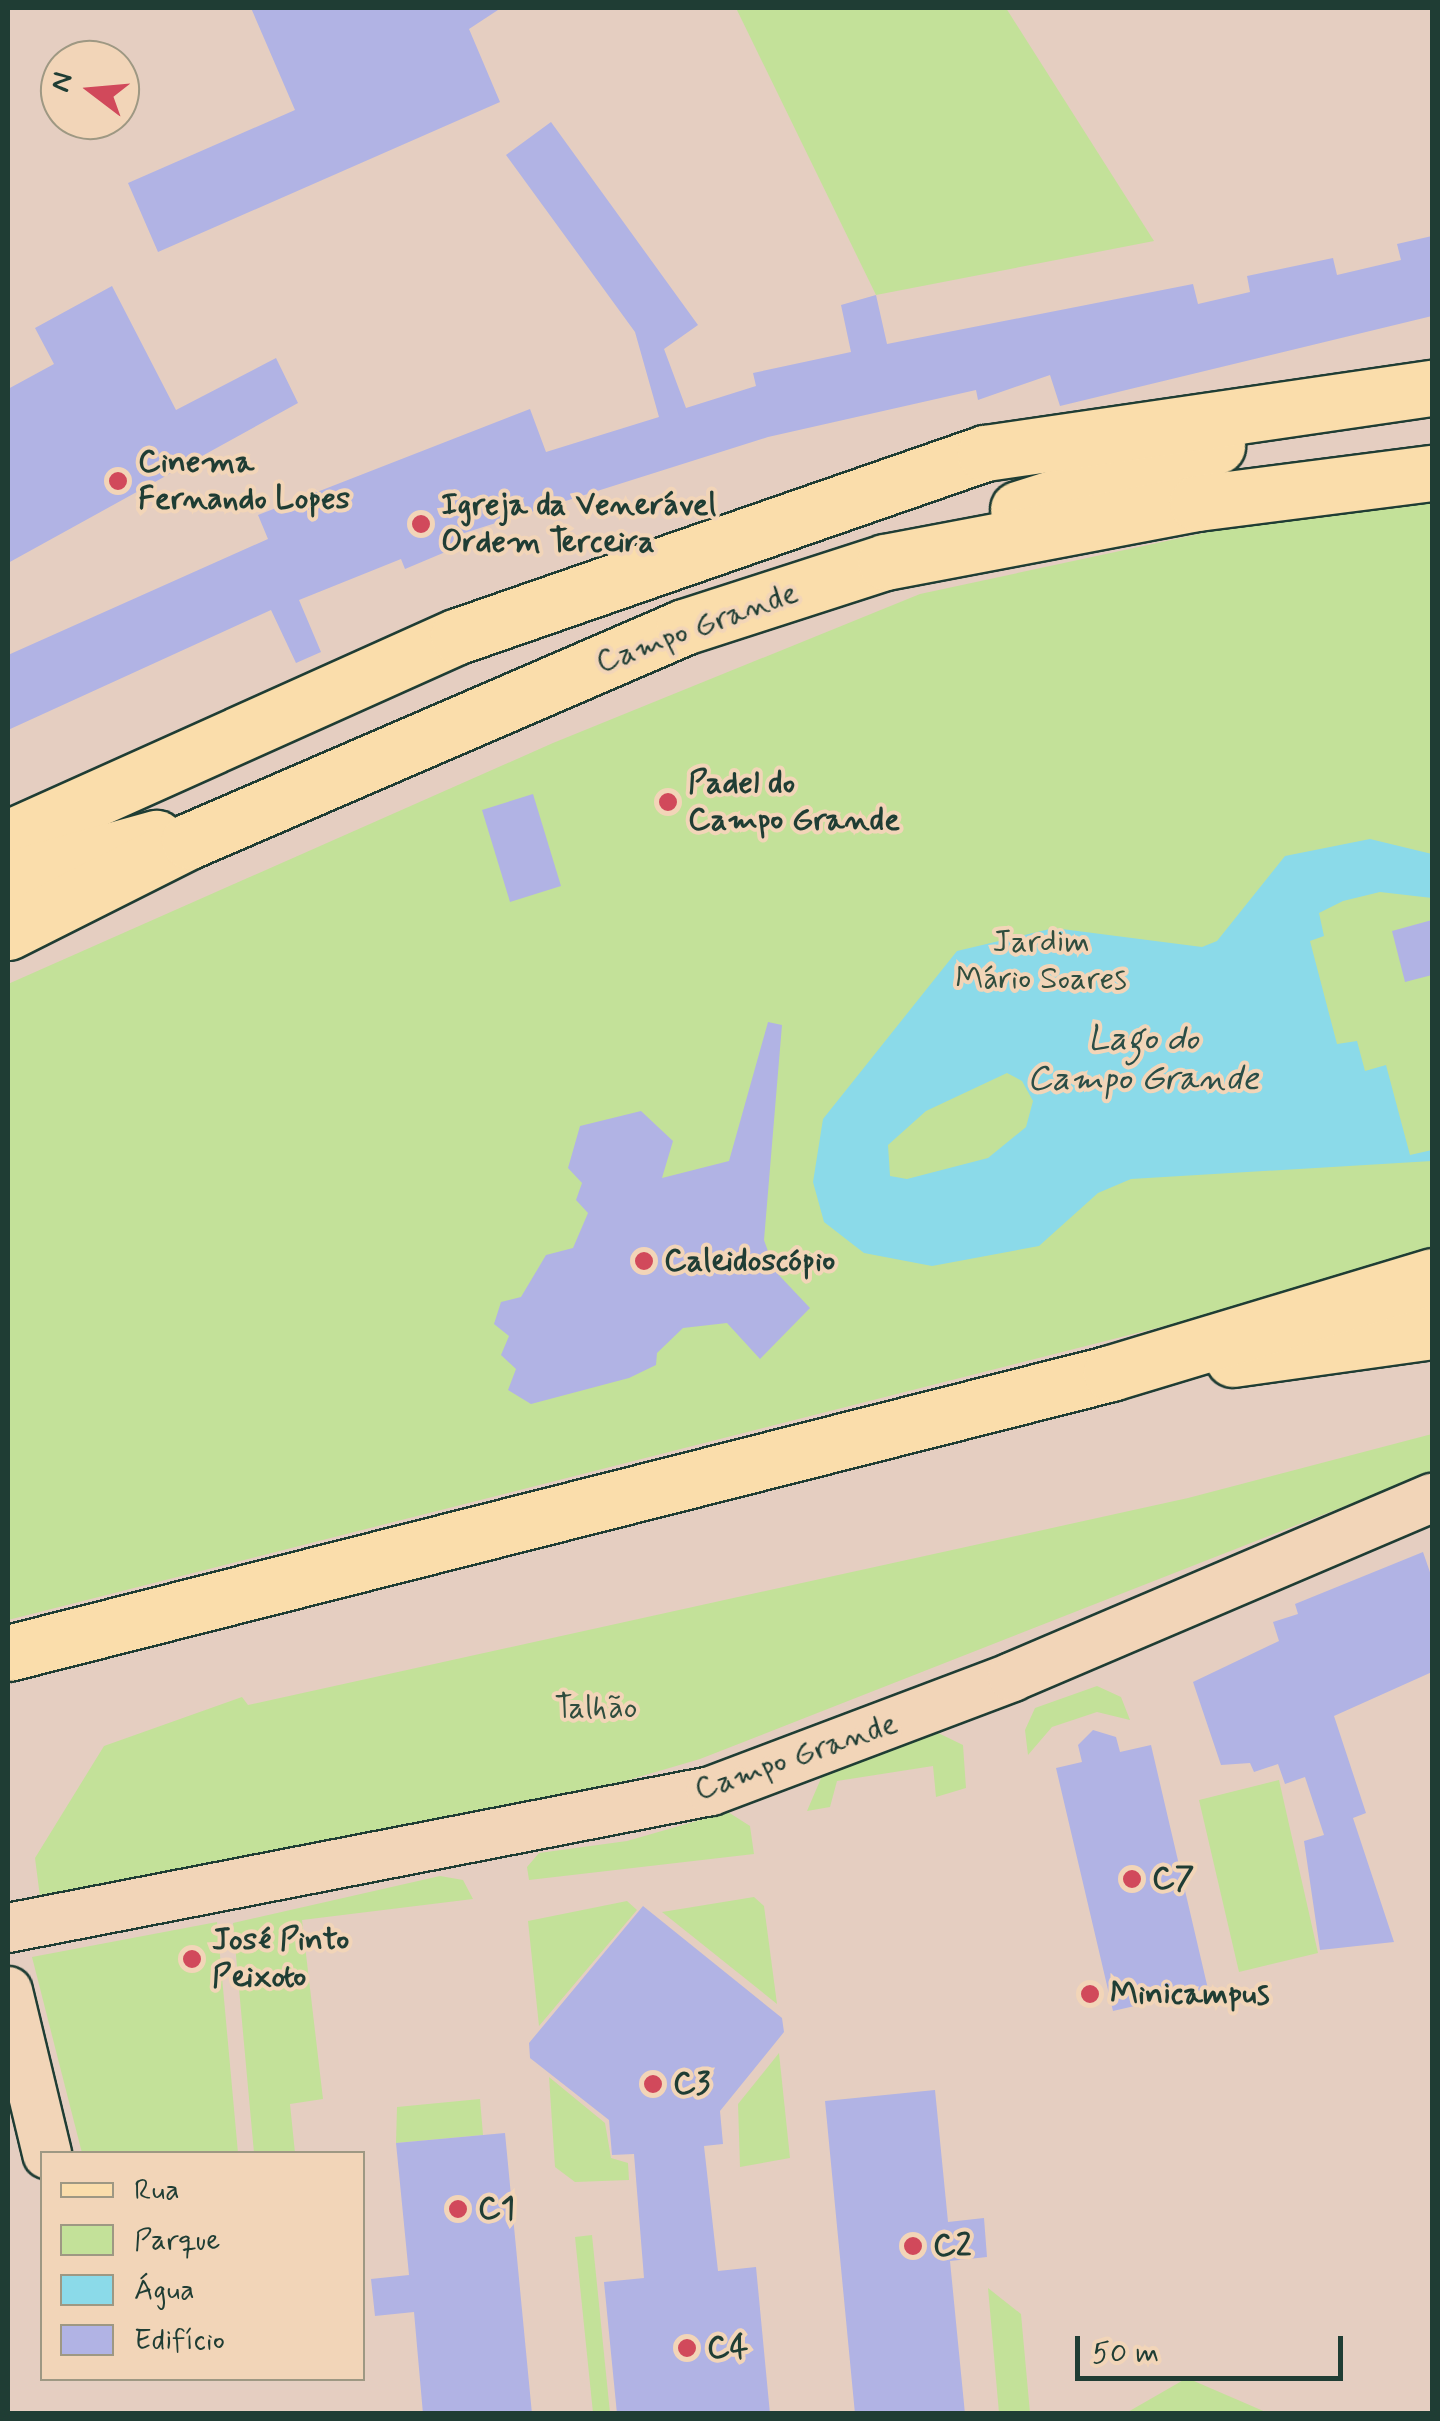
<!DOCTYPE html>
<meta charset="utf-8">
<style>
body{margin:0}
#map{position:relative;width:1440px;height:2421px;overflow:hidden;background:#e5cec1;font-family:Mynerve,sans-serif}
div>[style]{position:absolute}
.green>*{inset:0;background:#c3e199}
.water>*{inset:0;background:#8bdae9}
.building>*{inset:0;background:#b1b3e4}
.roads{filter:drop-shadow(2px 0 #1f3d34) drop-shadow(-2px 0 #1f3d34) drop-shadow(0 2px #1f3d34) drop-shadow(0 -2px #1f3d34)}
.minor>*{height:48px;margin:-24px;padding:0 24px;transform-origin:24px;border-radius:24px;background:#f2d5b8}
.major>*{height:55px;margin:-27.5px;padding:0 27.5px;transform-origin:27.5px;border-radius:27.5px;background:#faddab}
.dots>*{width:28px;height:28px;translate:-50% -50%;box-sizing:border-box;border:5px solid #f2d5b8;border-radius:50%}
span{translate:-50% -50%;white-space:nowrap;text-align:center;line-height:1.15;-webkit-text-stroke:8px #f2d5b8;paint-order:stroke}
.poi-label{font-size:32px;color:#1f3d34;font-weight:700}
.left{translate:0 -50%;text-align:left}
.street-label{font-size:32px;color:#1f3d34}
.park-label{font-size:32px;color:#2f4d3e}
.water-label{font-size:35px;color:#2a4d46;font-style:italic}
.frame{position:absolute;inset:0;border:10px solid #1f3d34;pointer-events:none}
.legend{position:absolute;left:40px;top:2151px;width:325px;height:230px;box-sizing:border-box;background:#f2d5b8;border:2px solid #9e9883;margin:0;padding:12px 18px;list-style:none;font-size:30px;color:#1f3d34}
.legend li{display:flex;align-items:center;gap:20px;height:50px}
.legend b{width:50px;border:2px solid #9e9883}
.north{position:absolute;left:40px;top:40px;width:100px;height:100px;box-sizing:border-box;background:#f2d5b8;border:2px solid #9e9883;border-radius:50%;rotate:286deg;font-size:28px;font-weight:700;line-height:40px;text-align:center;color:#1f3d34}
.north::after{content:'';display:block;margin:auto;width:35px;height:45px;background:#d1495b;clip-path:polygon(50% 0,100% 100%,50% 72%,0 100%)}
.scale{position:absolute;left:1075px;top:2336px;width:268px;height:45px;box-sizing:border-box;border:5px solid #1f3d34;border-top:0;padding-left:12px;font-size:30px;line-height:35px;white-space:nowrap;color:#1f3d34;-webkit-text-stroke:8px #f2d5b8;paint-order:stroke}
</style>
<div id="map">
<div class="green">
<i style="clip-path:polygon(736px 8px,1006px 8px,1154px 241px,876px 295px)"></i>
<i style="clip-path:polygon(1432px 501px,1432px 1258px,8px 1620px,8px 984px,553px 743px,920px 594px,1269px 519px)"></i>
<i style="clip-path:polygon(1432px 1434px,1432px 1472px,700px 1759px,625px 1781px,40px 1897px,35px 1858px,104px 1746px,242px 1697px,248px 1705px,1188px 1498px)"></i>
<i style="clip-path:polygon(1097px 1686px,1121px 1697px,1130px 1720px,1097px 1712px,1052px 1727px,1028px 1755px,1025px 1730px,1035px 1708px)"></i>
<i style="clip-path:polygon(932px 1730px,963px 1745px,966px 1788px,936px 1797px,933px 1766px,837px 1781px,830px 1807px,807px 1811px,822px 1776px)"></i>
<i style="clip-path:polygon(1279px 1780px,1318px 1953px,1239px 1972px,1199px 1800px)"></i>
<i style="clip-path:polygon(728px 1812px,750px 1826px,754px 1854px,529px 1880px,527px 1867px,539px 1853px,627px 1841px)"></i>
<i style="clip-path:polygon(440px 1876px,463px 1880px,473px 1899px,302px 1920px,323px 2099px,290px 2104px,295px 2153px,254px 2153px,233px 1923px)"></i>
<i style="clip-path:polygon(754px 1897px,764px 1906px,777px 2004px,662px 1912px)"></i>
<i style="clip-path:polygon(627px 1901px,637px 1910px,539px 2026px,528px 1921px)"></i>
<i style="clip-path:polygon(217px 1922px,238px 2153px,82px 2153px,32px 1957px)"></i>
<i style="clip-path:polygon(779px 2053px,790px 2158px,740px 2167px,738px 2104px)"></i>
<i style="clip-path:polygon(549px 2077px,605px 2123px,611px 2158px,628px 2163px,629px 2180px,575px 2182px,555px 2167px)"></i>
<i style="clip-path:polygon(480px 2099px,483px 2135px,396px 2143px,397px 2107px)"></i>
<i style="clip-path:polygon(592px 2235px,610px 2413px,593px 2413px,575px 2237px)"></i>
<i style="clip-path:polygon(988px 2288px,1021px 2314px,1030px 2413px,999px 2413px)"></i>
<i style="clip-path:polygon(1187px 2378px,1268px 2413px,1126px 2413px)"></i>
</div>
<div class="water">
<i style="clip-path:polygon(evenodd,1370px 839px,1432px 854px,1432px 898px,1380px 892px,1343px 901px,1319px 913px,1324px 936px,1310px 941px,1337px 1044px,1357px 1041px,1365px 1071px,1386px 1065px,1410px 1155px,1432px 1150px,1432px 1161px,1131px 1179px,1098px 1193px,1039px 1246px,932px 1266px,864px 1253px,824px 1222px,813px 1182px,823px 1119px,957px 951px,1054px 928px,1202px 947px,1217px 941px,1285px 856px,1370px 839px,1007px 1073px,1022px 1081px,1033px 1101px,1026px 1127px,988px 1158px,907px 1179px,890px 1176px,888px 1145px,926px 1111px,1007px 1073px)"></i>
</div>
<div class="building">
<i style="clip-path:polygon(251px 8px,501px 8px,469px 29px,500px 102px,158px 252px,128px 183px,295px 110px)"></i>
<i style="clip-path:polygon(551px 122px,698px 325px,664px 349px,686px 408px,756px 386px,753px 373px,851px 352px,841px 305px,876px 295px,887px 344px,1193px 284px,1198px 304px,1250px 292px,1247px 276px,1333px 258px,1337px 275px,1401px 260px,1397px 244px,1432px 236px,1432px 316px,1060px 406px,1050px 375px,978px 400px,976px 390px,768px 437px,458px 535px,462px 545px,405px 569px,401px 559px,299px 600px,321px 652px,296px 663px,271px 610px,8px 730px,8px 655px,268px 539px,258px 515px,530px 409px,546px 452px,659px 417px,635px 332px,506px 155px)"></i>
<i style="clip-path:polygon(112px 286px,176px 410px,276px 358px,298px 403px,8px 563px,8px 389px,54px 364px,35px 328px)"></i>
<i style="clip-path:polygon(533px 794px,561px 886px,510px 902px,482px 810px)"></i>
<i style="clip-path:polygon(1432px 920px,1432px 975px,1405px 982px,1392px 931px)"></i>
<i style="clip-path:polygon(768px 1022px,782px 1025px,764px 1240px,775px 1271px,810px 1308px,760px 1359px,727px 1323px,683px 1328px,657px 1353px,656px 1365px,629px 1378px,531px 1404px,508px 1390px,516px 1369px,501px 1355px,509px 1336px,494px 1324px,501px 1302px,521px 1297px,546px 1255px,573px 1248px,588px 1213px,576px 1200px,582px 1183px,568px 1168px,580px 1126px,641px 1111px,673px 1141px,662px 1178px,729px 1161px)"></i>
<i style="clip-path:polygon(1423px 1552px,1432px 1578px,1432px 1672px,1334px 1716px,1366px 1813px,1353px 1818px,1394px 1942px,1320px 1950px,1304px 1841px,1324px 1835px,1305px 1777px,1285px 1784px,1278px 1764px,1254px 1772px,1250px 1763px,1221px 1765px,1193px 1682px,1279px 1641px,1273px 1622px,1298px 1614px,1295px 1604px)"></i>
<i style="clip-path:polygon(1093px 1730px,1116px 1737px,1120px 1752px,1151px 1745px,1208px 1989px,1113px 2011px,1056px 1768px,1082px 1762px,1078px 1745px)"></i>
<i style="clip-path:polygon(643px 1906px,782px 2018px,784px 2032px,720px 2111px,723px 2144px,704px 2146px,718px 2271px,756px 2267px,770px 2414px,617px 2414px,604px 2282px,644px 2278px,634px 2154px,612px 2155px,609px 2120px,530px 2058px,529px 2043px)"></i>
<i style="clip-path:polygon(935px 2090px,948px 2222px,984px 2218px,987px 2257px,950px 2261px,965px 2414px,855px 2414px,825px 2101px)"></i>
<i style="clip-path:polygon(505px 2133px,532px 2414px,423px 2414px,414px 2312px,375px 2316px,371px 2279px,409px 2275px,396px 2143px)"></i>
</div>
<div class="roads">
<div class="minor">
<i style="left:8px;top:1928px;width:716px;rotate:-11.03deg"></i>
<i style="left:711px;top:1791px;width:322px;rotate:-20.7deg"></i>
<i style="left:1012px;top:1677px;width:457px;rotate:-23.1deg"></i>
<i style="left:8px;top:1991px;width:168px;rotate:76.5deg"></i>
</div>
<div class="major">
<i style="left:1018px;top:509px;width:209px;rotate:-17.6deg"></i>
<i style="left:8px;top:838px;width:493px;rotate:-24.2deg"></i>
<i style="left:458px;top:636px;width:558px;rotate:-19.15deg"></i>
<i style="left:985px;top:453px;width:452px;rotate:-8.3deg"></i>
<i style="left:8px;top:879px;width:154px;rotate:-15.5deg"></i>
<i style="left:8px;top:932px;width:203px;rotate:-26.7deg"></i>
<i style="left:189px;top:841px;width:539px;rotate:-23.38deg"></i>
<i style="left:684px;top:627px;width:211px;rotate:-17.9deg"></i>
<i style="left:885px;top:562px;width:318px;rotate:-10.7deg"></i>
<i style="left:1197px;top:503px;width:237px;rotate:-7.3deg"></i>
<i style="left:1233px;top:1359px;width:201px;rotate:-8deg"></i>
<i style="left:8px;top:1653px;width:1138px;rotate:-14.24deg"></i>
<i style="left:1111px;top:1373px;width:335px;rotate:-16.8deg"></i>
</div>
</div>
<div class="dots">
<i style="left:118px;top:481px;background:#d1495b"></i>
<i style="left:421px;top:524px;background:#d1495b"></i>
<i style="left:668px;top:802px;background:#d1495b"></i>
<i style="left:644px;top:1261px;background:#d1495b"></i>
<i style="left:1132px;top:1879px;background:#d1495b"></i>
<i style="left:192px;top:1959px;background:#d1495b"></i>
<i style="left:1090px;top:1994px;background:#d1495b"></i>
<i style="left:653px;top:2084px;background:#d1495b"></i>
<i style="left:458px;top:2209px;background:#d1495b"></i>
<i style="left:913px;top:2246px;background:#d1495b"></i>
<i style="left:687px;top:2348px;background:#d1495b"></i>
</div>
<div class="poi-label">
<span class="left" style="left:138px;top:481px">Cinema<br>Fernando Lopes</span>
<span class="left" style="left:441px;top:524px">Igreja da Venerável<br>Ordem Terceira</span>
<span class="left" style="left:688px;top:802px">Padel do<br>Campo Grande</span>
<span class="left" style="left:664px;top:1261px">Caleidoscópio</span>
<span class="left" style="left:1152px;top:1879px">C7</span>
<span class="left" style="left:212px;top:1959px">José Pinto<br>Peixoto</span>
<span class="left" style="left:1110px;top:1994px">Minicampus</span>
<span class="left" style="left:673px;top:2084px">C3</span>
<span class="left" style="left:478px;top:2209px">C1</span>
<span class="left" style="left:933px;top:2246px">C2</span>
<span class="left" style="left:707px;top:2348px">C4</span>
</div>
<div class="street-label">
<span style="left:697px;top:628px;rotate:-20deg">Campo Grande</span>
<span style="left:796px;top:1757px;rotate:-19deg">Campo Grande</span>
</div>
<div class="park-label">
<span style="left:1041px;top:961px">Jardim<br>Mário Soares</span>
<span style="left:596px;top:1708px">Talhão</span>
</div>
<div class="water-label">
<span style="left:1143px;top:1059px">Lago do<br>Campo Grande</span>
</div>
<div class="frame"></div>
<ul class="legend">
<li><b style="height:12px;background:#faddab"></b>Rua</li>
<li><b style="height:28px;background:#c3e199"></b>Parque</li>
<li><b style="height:28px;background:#8bdae9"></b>Água</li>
<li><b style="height:28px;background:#b1b3e4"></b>Edifício</li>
</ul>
<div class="north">N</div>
<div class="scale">50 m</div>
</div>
